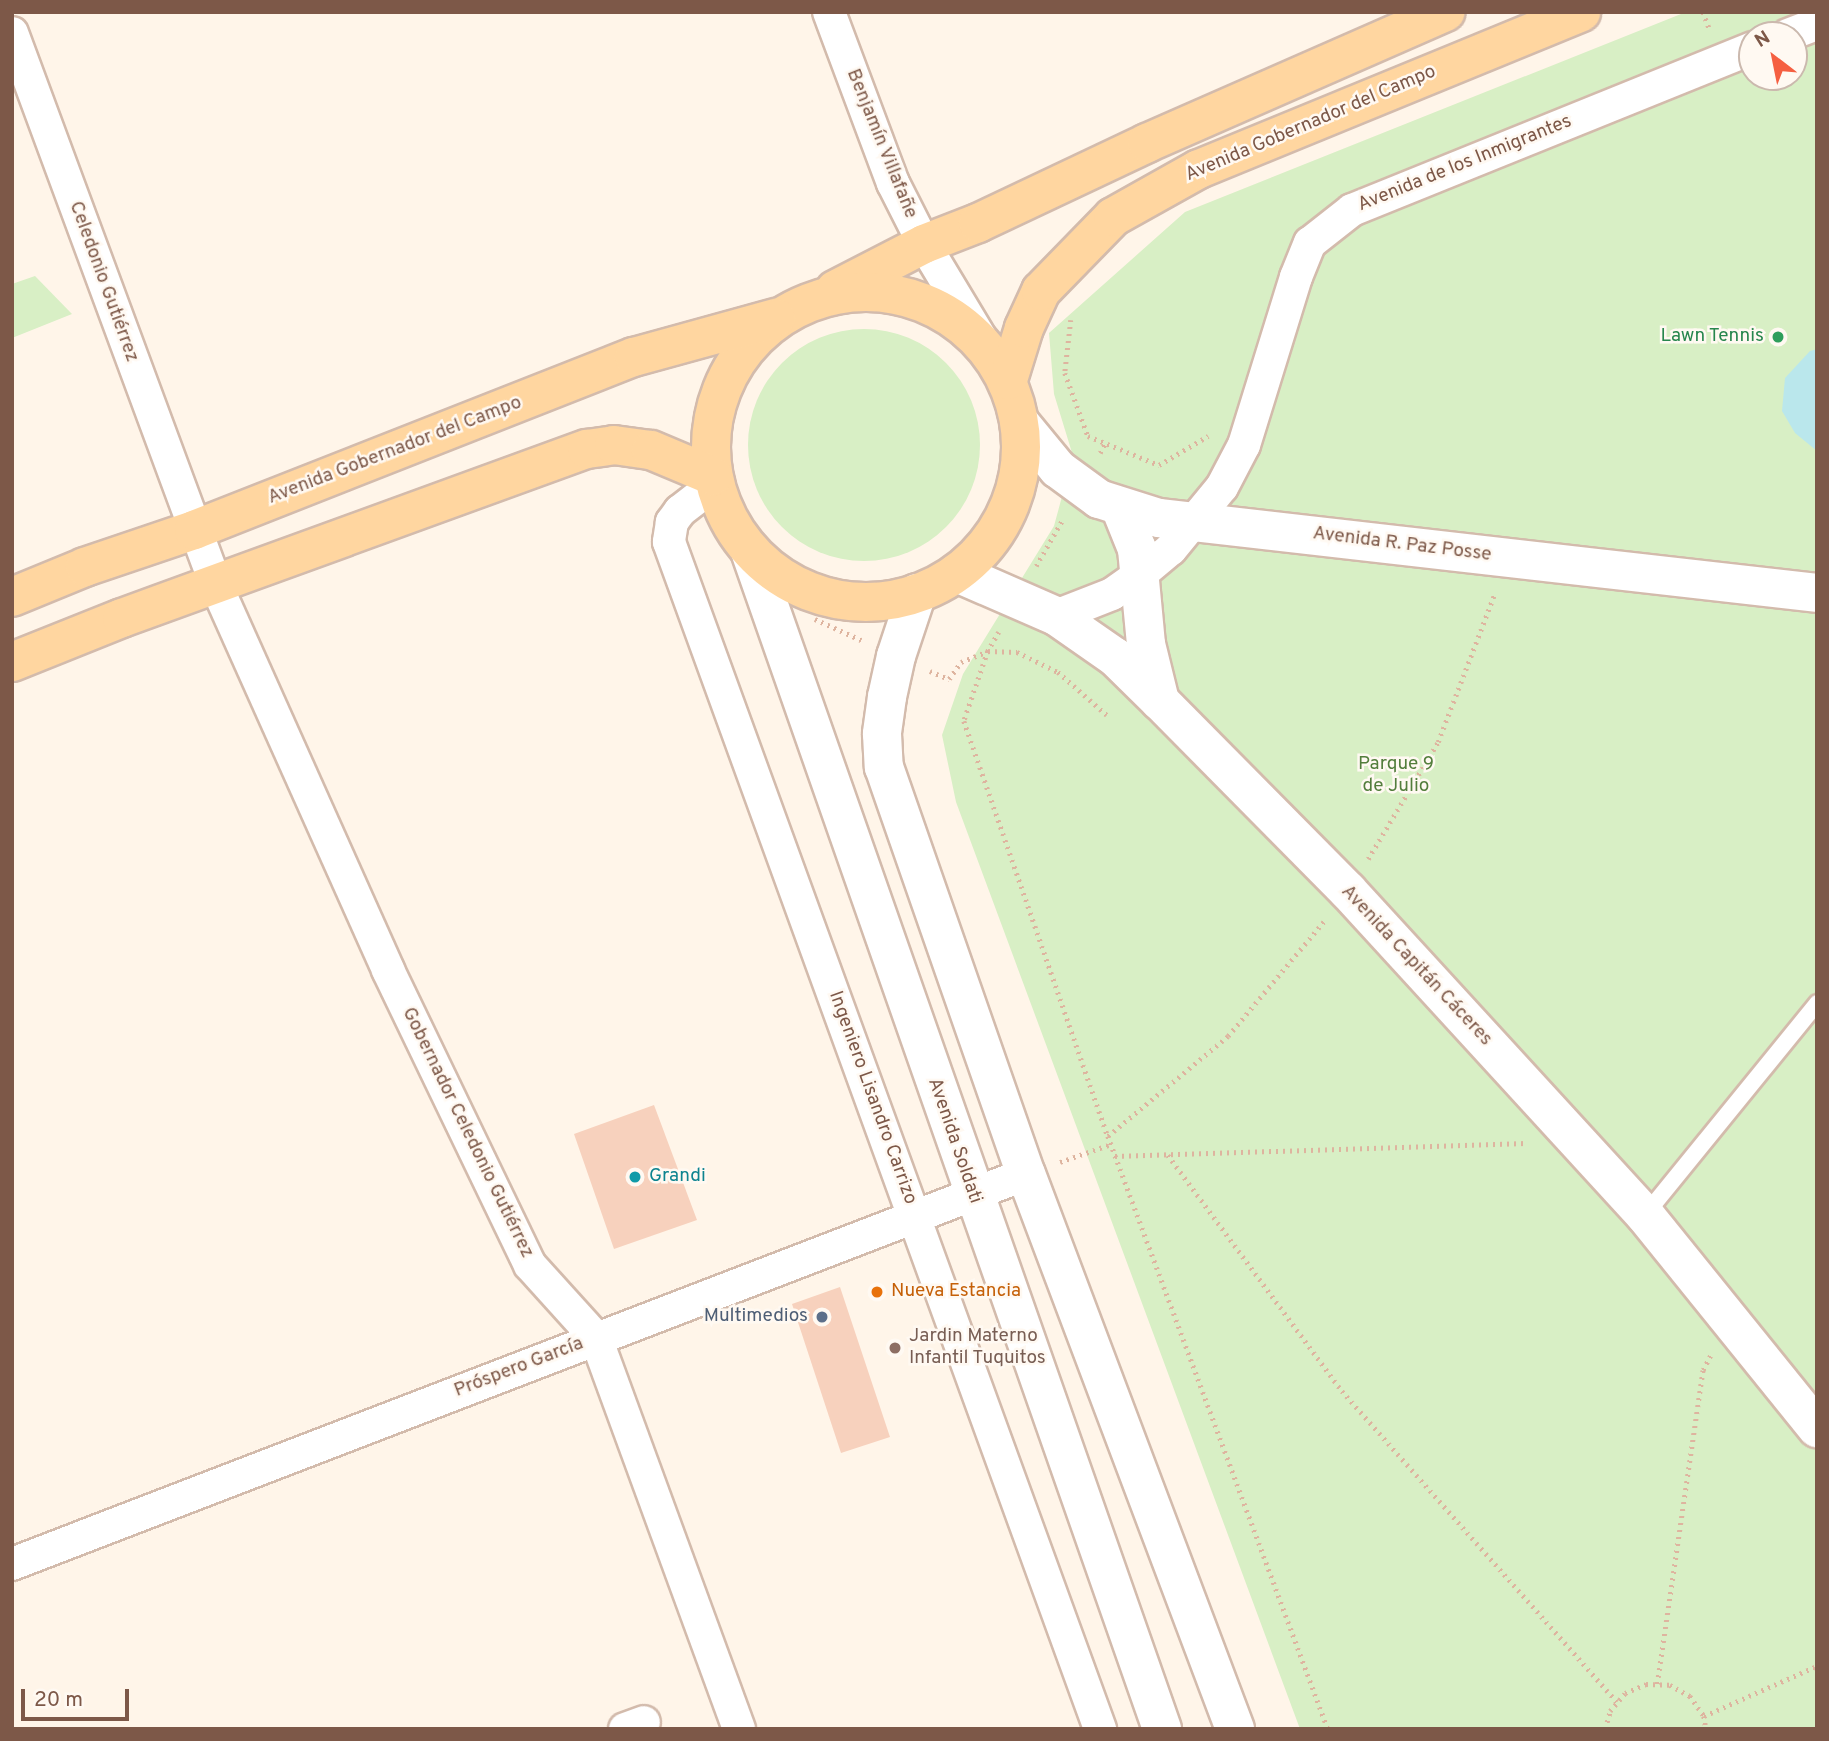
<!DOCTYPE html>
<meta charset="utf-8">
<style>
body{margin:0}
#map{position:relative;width:1829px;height:1741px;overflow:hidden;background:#fff5e9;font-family:Overpass,sans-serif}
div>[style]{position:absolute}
.green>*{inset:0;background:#d8efc5}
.round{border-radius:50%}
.water>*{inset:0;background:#bae7ec}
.building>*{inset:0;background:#f7d1bd}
.path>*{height:4.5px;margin-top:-2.25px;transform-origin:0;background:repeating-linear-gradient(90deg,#deb49f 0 2px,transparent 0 7px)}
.roads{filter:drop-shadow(2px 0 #d3bbac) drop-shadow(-2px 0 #d3bbac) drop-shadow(0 2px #d3bbac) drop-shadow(0 -2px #d3bbac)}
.lane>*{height:16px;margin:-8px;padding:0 8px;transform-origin:8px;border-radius:8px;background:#fff}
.street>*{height:32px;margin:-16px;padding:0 16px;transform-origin:16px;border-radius:16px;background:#fff}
.secondary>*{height:38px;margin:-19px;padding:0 19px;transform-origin:19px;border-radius:19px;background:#fff}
.primary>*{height:38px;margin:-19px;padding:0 19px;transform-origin:19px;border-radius:19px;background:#ffd6a0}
.primary>.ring{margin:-19px;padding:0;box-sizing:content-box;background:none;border:38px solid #ffd6a0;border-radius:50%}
.dots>*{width:19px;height:19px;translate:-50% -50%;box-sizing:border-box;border:4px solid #fff9f2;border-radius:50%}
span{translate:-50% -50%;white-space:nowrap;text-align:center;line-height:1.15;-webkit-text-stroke:5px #fff9f2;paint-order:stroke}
.street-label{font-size:19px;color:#7d5848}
.leisure-label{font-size:19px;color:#27864d}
.right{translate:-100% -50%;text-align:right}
.park-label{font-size:19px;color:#537e3c}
.culture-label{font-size:19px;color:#0d838f}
.left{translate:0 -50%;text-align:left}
.food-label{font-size:19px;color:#c56008}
.service-label{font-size:19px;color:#4e5e75}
.education-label{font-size:19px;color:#785e54}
.frame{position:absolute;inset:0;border:14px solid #7d5848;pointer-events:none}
.north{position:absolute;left:1738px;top:21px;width:70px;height:70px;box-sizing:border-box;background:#fff9f2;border:2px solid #cbb9ae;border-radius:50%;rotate:328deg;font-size:19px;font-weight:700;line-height:28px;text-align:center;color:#7d5848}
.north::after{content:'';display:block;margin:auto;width:24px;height:32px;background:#f55f41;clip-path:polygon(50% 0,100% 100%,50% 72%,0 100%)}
.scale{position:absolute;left:21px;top:1689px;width:108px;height:32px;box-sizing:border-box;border:4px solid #7d5848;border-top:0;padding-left:9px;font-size:21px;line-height:24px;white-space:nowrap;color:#7d5848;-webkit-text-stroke:5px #fff9f2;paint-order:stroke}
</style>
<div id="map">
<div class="green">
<i style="clip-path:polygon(evenodd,1686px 12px,1817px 12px,1817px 1729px,1300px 1729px,956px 802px,942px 735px,963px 674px,1054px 526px,1073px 456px,1054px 394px,1049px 333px,1185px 212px,1686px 12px,1752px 35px,1794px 35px,1794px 77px,1752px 77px,1752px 35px)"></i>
<i style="clip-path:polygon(35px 276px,72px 314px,12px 338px,12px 284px)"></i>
<i class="round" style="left:748px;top:329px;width:232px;height:232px"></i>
</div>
<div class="water">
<i style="clip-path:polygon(1817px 349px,1817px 451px,1795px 433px,1782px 411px,1785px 378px,1810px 351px)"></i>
</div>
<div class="building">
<i style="clip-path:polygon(654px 1105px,697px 1220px,614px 1249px,574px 1134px)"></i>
<i style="clip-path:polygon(840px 1287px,890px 1437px,841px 1453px,792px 1304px)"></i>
</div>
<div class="path">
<i style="left:1703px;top:12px;width:17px;rotate:69deg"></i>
<i style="left:1071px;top:320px;width:53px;rotate:96.5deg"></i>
<i style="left:1065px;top:373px;width:67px;rotate:69.9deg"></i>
<i style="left:1088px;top:436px;width:77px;rotate:22.2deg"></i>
<i style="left:1159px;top:465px;width:57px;rotate:-30.6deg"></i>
<i style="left:1100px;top:453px;width:11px;rotate:-63deg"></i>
<i style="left:1036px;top:566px;width:54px;rotate:-60.1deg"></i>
<i style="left:815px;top:619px;width:51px;rotate:24.5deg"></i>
<i style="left:999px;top:632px;width:22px;rotate:120deg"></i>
<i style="left:988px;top:651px;width:74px;rotate:108.9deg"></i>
<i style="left:964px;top:721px;width:439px;rotate:70.9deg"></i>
<i style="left:1108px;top:1136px;width:632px;rotate:69.65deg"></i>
<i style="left:930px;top:671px;width:21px;rotate:23deg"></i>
<i style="left:949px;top:679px;width:21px;rotate:-55deg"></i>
<i style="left:961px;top:662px;width:29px;rotate:-22deg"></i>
<i style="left:988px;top:651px;width:29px;rotate:2deg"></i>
<i style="left:1017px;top:652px;width:46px;rotate:26deg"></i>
<i style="left:1058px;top:672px;width:65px;rotate:41.3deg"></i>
<i style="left:1368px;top:859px;width:136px;rotate:-59.1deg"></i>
<i style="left:1438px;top:742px;width:160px;rotate:-69.1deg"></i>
<i style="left:1108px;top:1136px;width:156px;rotate:-39.8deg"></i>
<i style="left:1228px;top:1036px;width:151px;rotate:-50.1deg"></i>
<i style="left:1168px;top:1155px;width:293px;rotate:53.6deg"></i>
<i style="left:1342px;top:1391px;width:415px;rotate:48.5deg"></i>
<i style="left:1115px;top:1156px;width:412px;rotate:-1.8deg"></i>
<i style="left:1060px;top:1162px;width:54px;rotate:-19.4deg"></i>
<i style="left:1657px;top:1684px;width:317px;rotate:-81.7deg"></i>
<i style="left:1703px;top:1370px;width:18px;rotate:-63deg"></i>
<i style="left:1704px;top:1716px;width:124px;rotate:-23.9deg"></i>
<i style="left:1605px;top:1729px;width:19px;rotate:-74deg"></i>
<i style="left:1610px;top:1711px;width:23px;rotate:-50deg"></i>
<i style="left:1625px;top:1693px;width:23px;rotate:-23deg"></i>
<i style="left:1646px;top:1684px;width:24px;rotate:2deg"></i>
<i style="left:1670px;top:1685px;width:23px;rotate:29deg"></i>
<i style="left:1690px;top:1696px;width:24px;rotate:55deg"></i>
<i style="left:1704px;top:1716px;width:13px;rotate:81deg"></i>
</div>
<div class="roads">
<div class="lane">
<i style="left:1645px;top:1215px;width:273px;rotate:-50.9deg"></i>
</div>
<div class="street">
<i style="left:829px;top:12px;width:183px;rotate:69.5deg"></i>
<i style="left:893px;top:183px;width:68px;rotate:63.1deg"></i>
<i style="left:924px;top:244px;width:117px;rotate:59deg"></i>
<i style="left:12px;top:33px;width:588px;rotate:69.72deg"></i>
<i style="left:216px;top:585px;width:422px;rotate:65.9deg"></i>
<i style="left:388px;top:970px;width:327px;rotate:64.3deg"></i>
<i style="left:530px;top:1265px;width:98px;rotate:47.9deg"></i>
<i style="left:596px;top:1338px;width:416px;rotate:69.9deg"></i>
<i style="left:1788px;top:35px;width:31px;rotate:-21deg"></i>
<i style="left:715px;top:484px;width:44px;rotate:142.4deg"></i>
<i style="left:680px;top:511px;width:14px;rotate:126deg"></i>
<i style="left:672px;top:522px;width:20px;rotate:99deg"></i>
<i style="left:669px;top:542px;width:1263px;rotate:70.04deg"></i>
<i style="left:1056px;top:616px;width:60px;rotate:-21.4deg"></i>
<i style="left:1112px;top:594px;width:35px;rotate:-35deg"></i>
<i style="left:1141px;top:574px;width:39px;rotate:-40deg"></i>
<i style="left:1171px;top:549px;width:80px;rotate:-50.6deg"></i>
<i style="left:1222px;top:487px;width:47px;rotate:-62.4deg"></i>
<i style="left:1244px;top:445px;width:176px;rotate:-72.8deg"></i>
<i style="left:1296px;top:277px;width:37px;rotate:-68deg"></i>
<i style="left:1310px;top:243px;width:53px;rotate:-38.2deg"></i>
<i style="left:1352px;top:210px;width:432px;rotate:-22deg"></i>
<i style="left:12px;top:1564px;width:1086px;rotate:-21.04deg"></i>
<i style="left:625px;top:1729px;width:20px;rotate:-20deg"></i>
</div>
<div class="secondary">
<i style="left:1021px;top:424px;width:58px;rotate:50.6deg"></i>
<i style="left:1058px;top:469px;width:51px;rotate:36.2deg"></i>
<i style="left:1099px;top:499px;width:63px;rotate:17.6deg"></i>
<i style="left:1159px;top:518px;width:662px;rotate:6.5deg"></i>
<i style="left:1120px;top:507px;width:45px;rotate:68deg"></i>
<i style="left:1137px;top:549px;width:95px;rotate:84.6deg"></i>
<i style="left:1146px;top:644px;width:59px;rotate:76.2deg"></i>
<i style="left:750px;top:551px;width:1248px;rotate:70.72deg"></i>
<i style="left:957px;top:573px;width:108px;rotate:23.5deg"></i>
<i style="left:1056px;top:616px;width:72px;rotate:34.8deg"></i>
<i style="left:1115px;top:657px;width:63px;rotate:44.4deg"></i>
<i style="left:1160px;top:701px;width:267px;rotate:45.3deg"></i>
<i style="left:1348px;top:891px;width:440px;rotate:47.5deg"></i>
<i style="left:1645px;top:1215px;width:274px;rotate:51.1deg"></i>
<i style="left:917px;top:593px;width:66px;rotate:108.4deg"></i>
<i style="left:896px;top:656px;width:42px;rotate:102.4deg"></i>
<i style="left:887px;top:697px;width:37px;rotate:98deg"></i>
<i style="left:882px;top:734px;width:33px;rotate:87deg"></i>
<i style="left:884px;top:767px;width:431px;rotate:70.8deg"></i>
<i style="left:1026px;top:1174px;width:593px;rotate:69.36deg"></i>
</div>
<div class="primary">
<i style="left:835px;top:290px;width:100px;rotate:-27.3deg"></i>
<i style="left:924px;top:244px;width:58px;rotate:-21.3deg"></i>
<i style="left:978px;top:223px;width:187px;rotate:-25.3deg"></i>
<i style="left:1147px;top:143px;width:326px;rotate:-23.7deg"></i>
<i class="ring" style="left:711px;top:292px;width:272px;height:272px"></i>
<i style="left:1008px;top:380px;width:54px;rotate:-72.9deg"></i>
<i style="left:1024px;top:328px;width:41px;rotate:-65.3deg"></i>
<i style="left:1041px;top:291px;width:103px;rotate:-45.8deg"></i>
<i style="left:1113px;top:217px;width:98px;rotate:-29.2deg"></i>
<i style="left:1199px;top:169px;width:413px;rotate:-22.3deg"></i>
<i style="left:12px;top:597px;width:79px;rotate:-22.3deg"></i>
<i style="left:85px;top:567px;width:115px;rotate:-18.7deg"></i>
<i style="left:194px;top:530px;width:473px;rotate:-21.5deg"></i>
<i style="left:634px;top:357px;width:147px;rotate:-15.4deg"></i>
<i style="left:12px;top:662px;width:118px;rotate:-21.8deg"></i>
<i style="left:122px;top:618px;width:495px;rotate:-20deg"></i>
<i style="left:587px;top:449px;width:27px;rotate:-8deg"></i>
<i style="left:614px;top:445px;width:37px;rotate:8deg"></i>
<i style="left:651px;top:450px;width:67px;rotate:22.8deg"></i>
</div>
</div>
<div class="dots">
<i style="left:1778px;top:337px;background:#2e9e5b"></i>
<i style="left:635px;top:1177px;background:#0f9aa8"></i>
<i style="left:877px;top:1292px;background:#e8710a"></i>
<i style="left:822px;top:1317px;background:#5c6f8a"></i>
<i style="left:895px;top:1348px;background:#8d6e63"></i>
</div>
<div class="street-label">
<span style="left:1311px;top:124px;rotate:-23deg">Avenida Gobernador del Campo</span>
<span style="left:881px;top:144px;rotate:68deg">Benjamín Villafañe</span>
<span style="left:1465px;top:164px;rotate:-22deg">Avenida de los Inmigrantes</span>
<span style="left:103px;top:282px;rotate:70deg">Celedonio Gutiérrez</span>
<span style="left:395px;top:451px;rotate:-21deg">Avenida Gobernador del Campo</span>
<span style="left:1402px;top:545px;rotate:7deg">Avenida R. Paz Posse</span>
<span style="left:1416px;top:966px;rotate:47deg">Avenida Capitán Cáceres</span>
<span style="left:872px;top:1098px;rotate:70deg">Ingeniero Lisandro Carrizo</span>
<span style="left:467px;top:1133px;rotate:64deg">Gobernador Celedonio Gutiérrez</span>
<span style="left:954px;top:1141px;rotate:71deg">Avenida Soldati</span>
<span style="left:519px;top:1368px;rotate:-21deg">Próspero García</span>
</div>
<div class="leisure-label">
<span class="right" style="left:1764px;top:337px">Lawn Tennis</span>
</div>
<div class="park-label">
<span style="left:1396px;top:776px">Parque 9<br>de Julio</span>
</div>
<div class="culture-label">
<span class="left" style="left:649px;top:1177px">Grandi</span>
</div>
<div class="food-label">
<span class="left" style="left:891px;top:1292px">Nueva Estancia</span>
</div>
<div class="service-label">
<span class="right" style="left:808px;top:1317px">Multimedios</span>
</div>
<div class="education-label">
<span class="left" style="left:909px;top:1348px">Jardin Materno<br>Infantil Tuquitos</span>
</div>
<div class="frame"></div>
<div class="north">N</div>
<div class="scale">20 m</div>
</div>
